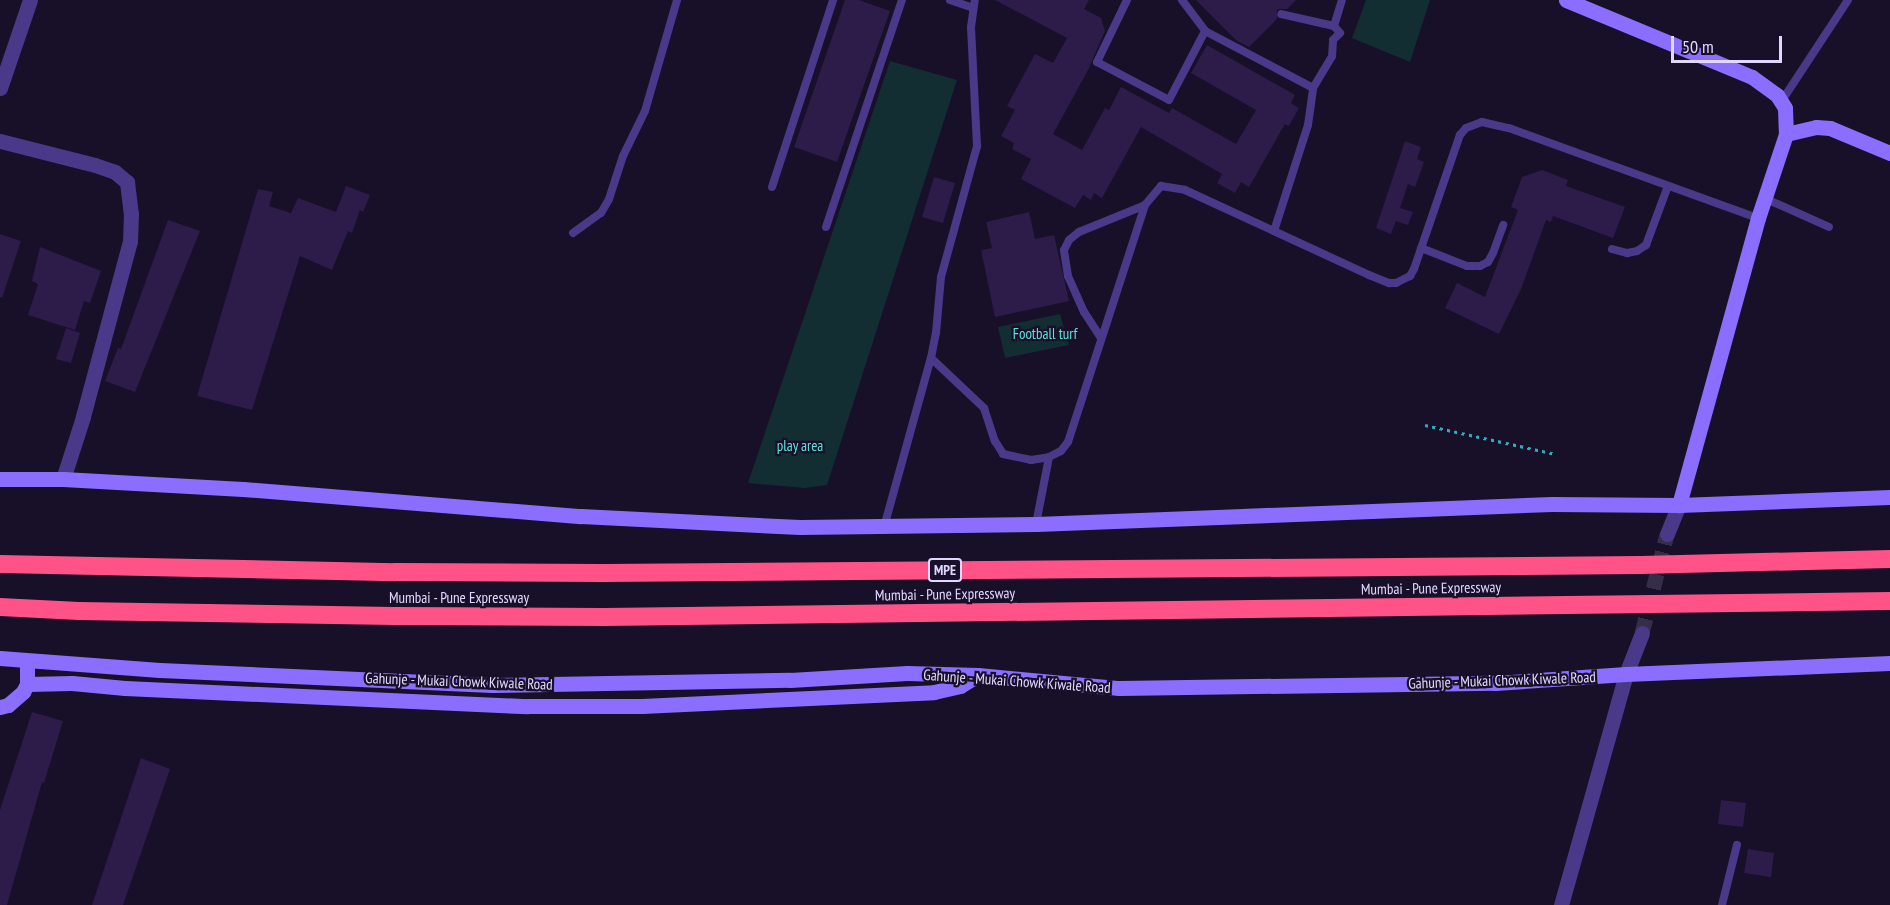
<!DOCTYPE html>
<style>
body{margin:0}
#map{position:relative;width:1890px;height:905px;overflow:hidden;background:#180f29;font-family:"PT Sans Narrow",sans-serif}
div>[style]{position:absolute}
.green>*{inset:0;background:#122e33}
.building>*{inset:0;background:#2d1b4a}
.street-tunnel>*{height:15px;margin-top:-7.5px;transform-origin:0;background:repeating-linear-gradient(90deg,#362d49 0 15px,transparent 0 23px)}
.path>*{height:3px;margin-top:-1.5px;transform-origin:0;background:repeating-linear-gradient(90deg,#2dadbd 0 3px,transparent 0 7.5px)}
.lane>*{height:8px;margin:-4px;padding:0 4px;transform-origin:4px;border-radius:4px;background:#4a3989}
.street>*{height:15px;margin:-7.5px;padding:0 7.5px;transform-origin:7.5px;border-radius:7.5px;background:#4a3989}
.secondary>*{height:15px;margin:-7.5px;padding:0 7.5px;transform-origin:7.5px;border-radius:7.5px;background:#8b6eff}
.highway>*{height:18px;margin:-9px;padding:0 9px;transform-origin:9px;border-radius:9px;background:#ff5287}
span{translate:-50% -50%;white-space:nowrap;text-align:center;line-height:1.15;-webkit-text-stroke:4.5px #180f29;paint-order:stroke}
.shield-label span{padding:2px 4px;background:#180f29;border:2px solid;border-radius:4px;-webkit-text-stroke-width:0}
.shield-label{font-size:14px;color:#e3d7ff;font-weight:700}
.park-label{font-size:15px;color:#5fe3d9}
.street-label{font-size:15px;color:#e3d7ff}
.scale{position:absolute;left:1671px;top:36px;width:111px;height:27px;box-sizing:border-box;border:3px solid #e3d7ff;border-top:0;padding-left:8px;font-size:18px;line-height:21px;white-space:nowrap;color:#e3d7ff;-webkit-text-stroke:4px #180f29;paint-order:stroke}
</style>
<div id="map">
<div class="green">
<i style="clip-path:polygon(1366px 0,1430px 0,1410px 62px,1352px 38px)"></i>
<i style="clip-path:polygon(890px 61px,957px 80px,827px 485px,805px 488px,748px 483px)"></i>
<i style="clip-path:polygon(1060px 314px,1069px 345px,1005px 358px,998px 327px)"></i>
</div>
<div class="building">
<i style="clip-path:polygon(845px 0,859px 0,890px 11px,837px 162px,794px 147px)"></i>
<i style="clip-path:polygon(995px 0,1089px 0,1084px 9px,1101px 18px,1105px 31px,1088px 70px,1053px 134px,1082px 150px,1105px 108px,1109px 110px,1121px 87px,1169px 113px,1172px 108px,1236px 144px,1256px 110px,1191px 73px,1207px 45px,1295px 95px,1291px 103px,1299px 108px,1289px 126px,1285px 124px,1249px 187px,1241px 182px,1235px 193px,1217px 183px,1222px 174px,1141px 127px,1102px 198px,1094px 193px,1091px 200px,1083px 195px,1075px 208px,1021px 179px,1031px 159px,1012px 149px,1014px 143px,1001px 136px,1015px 110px,1007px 106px,1035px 54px,1053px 63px,1067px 38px)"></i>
<i style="clip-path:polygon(1196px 0,1296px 0,1287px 9px,1277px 9px,1277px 19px,1249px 47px,1237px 41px)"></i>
<i style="clip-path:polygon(1405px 141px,1421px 147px,1417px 159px,1424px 162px,1415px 187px,1408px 184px,1400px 208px,1413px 212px,1408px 225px,1396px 221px,1391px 234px,1376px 228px)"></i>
<i style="clip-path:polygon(1542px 170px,1568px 180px,1566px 186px,1625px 207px,1613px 238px,1553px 216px,1551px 222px,1546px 220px,1521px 289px,1499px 334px,1445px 308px,1457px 283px,1485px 297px,1518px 210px,1511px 207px,1522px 177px)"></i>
<i style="clip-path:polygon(934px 177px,955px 183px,943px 223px,922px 217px)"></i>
<i style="clip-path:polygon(346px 186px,370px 195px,363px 212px,360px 210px,352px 233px,348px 231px,332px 270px,300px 256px,252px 410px,197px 396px,258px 189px,273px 192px,269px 206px,291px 213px,298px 198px,336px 212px)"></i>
<i style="clip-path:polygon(1029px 212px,1035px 239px,1054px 235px,1069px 301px,995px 317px,981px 250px,992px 248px,986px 222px)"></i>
<i style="clip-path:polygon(168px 220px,200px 231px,135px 392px,105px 381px,118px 348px,121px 349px)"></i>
<i style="clip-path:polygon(0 234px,21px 241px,2px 298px,0 297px)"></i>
<i style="clip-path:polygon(40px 247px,101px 271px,90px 303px,84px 301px,75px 330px,28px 315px,38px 284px,32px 281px)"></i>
<i style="clip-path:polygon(66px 328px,80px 333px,71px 363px,56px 359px)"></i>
<i style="clip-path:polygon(32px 712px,63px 721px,44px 783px,42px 782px,7px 905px,0 905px,0 810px)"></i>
<i style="clip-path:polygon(141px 758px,170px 769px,123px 905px,92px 905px)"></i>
<i style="clip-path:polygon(1721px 800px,1746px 803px,1743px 827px,1718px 824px)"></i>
<i style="clip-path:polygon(1748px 849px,1774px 853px,1771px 877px,1744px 873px)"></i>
</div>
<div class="street-tunnel">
<i style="left:1642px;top:633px;width:102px;rotate:-75.8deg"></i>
</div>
<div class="path">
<i style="left:1425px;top:425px;width:134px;rotate:12.5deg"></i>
</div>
<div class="lane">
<i style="left:950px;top:0;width:24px;rotate:19deg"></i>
<i style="left:1127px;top:0;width:69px;rotate:115.8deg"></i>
<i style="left:1097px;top:62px;width:81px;rotate:27.8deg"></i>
<i style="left:1169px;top:100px;width:78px;rotate:-62.4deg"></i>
<i style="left:1182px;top:0;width:39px;rotate:53deg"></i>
<i style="left:1205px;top:31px;width:122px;rotate:27.8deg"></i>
<i style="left:1334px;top:26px;width:27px;rotate:-73deg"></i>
<i style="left:1781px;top:102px;width:122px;rotate:-56.7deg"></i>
<i style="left:772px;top:187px;width:197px;rotate:-71.9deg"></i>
<i style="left:1764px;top:198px;width:71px;rotate:24deg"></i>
<i style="left:826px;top:227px;width:239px;rotate:-71.5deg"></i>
<i style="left:1274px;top:231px;width:111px;rotate:-72.2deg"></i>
<i style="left:1308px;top:125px;width:37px;rotate:-82deg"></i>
<i style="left:1313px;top:88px;width:37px;rotate:-59deg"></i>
<i style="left:1332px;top:56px;width:16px;rotate:-86deg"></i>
<i style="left:1333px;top:40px;width:10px;rotate:-45deg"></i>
<i style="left:1340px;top:33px;width:9px;rotate:-131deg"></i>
<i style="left:1334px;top:26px;width:54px;rotate:-167.2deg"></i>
<i style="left:573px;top:233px;width:34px;rotate:-36deg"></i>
<i style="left:601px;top:213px;width:16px;rotate:-60deg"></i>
<i style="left:609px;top:199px;width:45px;rotate:-72deg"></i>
<i style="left:623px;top:156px;width:50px;rotate:-63.9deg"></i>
<i style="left:645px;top:111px;width:116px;rotate:-73.9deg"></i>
<i style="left:1421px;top:248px;width:49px;rotate:21.4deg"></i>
<i style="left:1467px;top:266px;width:13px"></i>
<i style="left:1480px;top:266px;width:9px;rotate:-27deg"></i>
<i style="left:1488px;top:262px;width:10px;rotate:-61deg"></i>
<i style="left:1493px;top:253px;width:30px;rotate:-70deg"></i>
<i style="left:1612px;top:249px;width:16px;rotate:15deg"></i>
<i style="left:1627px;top:253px;width:10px;rotate:-11deg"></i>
<i style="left:1637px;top:251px;width:11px;rotate:-34deg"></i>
<i style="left:1646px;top:245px;width:63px;rotate:-69.6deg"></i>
<i style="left:1101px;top:338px;width:31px;rotate:-123deg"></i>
<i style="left:1084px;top:312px;width:39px;rotate:-114deg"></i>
<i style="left:1068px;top:276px;width:26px;rotate:-99deg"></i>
<i style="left:1064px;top:250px;width:11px;rotate:-63deg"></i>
<i style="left:1069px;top:240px;width:13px;rotate:-39deg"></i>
<i style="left:1079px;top:232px;width:71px;rotate:-22.2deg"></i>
<i style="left:931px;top:358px;width:73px;rotate:43.3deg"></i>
<i style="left:984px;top:408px;width:35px;rotate:72deg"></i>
<i style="left:995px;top:441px;width:15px;rotate:58deg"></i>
<i style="left:1003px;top:454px;width:29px;rotate:12deg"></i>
<i style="left:1031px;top:460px;width:18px;rotate:-9deg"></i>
<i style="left:1049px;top:457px;width:13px;rotate:-27deg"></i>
<i style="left:1061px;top:451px;width:11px;rotate:-52deg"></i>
<i style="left:1068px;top:442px;width:249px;rotate:-72deg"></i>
<i style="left:1145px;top:205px;width:25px;rotate:-50deg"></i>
<i style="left:1161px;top:186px;width:24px;rotate:9deg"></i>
<i style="left:1185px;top:190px;width:203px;rotate:24.8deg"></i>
<i style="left:1369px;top:275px;width:22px;rotate:22deg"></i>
<i style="left:1389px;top:283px;width:7px"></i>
<i style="left:1396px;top:283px;width:16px;rotate:-27deg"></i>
<i style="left:1410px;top:276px;width:8px;rotate:-60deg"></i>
<i style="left:1414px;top:269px;width:142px;rotate:-71.1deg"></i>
<i style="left:1460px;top:135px;width:9px;rotate:-49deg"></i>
<i style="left:1466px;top:128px;width:17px;rotate:-21deg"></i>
<i style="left:1482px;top:122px;width:28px;rotate:13deg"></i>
<i style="left:1509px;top:128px;width:265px;rotate:19.9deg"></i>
<i style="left:1036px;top:524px;width:68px;rotate:-79deg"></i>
<i style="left:884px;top:527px;width:175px;rotate:-74.5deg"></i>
<i style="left:931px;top:358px;width:25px;rotate:-79deg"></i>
<i style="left:936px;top:333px;width:56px;rotate:-84.9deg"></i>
<i style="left:941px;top:277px;width:136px;rotate:-74.6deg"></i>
<i style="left:977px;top:146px;width:119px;rotate:-92.9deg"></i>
<i style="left:971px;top:27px;width:27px;rotate:-82deg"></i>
<i style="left:1722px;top:905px;width:62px;rotate:-76deg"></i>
</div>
<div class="street">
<i style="left:0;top:88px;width:93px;rotate:-71.2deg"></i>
<i style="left:0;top:141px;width:98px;rotate:14.2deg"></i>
<i style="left:95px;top:165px;width:21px;rotate:19deg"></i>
<i style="left:115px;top:172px;width:16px;rotate:40deg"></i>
<i style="left:127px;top:182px;width:32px;rotate:83deg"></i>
<i style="left:131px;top:214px;width:27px;rotate:92deg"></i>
<i style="left:130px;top:241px;width:182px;rotate:105deg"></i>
<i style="left:83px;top:417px;width:65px;rotate:107.9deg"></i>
<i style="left:1667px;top:534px;width:31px;rotate:-68deg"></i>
<i style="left:1561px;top:905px;width:240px;rotate:-74.3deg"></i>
<i style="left:1626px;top:674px;width:44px;rotate:-68.7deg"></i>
</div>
<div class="secondary">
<i style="left:1566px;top:0;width:201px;rotate:22.5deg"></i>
<i style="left:1752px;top:77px;width:31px;rotate:36deg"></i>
<i style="left:1777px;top:95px;width:15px;rotate:58deg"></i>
<i style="left:1785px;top:108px;width:26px;rotate:88deg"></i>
<i style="left:1786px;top:134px;width:89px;rotate:108.4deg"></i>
<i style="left:1758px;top:218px;width:298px;rotate:105.4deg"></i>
<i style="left:1786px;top:134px;width:31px;rotate:-13deg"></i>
<i style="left:1816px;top:127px;width:14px;rotate:4deg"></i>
<i style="left:1830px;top:128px;width:65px;rotate:22.6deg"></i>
<i style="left:0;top:479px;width:63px"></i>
<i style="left:63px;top:479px;width:180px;rotate:3.2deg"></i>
<i style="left:243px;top:489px;width:339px;rotate:4.6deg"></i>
<i style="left:581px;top:516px;width:219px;rotate:2.9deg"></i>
<i style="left:800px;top:527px;width:236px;rotate:-0.7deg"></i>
<i style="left:1036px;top:524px;width:516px;rotate:-2.22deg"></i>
<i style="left:1552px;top:504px;width:127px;rotate:0.5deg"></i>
<i style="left:1679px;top:505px;width:211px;rotate:-2.2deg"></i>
<i style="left:0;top:658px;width:160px;rotate:4.3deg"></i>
<i style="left:160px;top:670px;width:332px;rotate:2.6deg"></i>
<i style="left:492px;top:685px;width:298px;rotate:-1deg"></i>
<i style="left:790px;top:680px;width:117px;rotate:-3.4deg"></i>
<i style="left:907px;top:673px;width:71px;rotate:1.6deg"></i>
<i style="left:978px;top:675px;width:142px;rotate:5.3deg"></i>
<i style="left:1119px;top:688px;width:376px;rotate:-0.8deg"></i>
<i style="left:1495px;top:683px;width:131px;rotate:-3.9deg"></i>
<i style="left:1626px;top:674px;width:264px;rotate:-2.4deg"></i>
<i style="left:27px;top:684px;width:45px;rotate:-1.3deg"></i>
<i style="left:72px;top:683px;width:53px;rotate:5.4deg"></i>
<i style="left:125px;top:688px;width:403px;rotate:2.6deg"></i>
<i style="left:528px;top:706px;width:114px"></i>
<i style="left:642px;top:706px;width:292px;rotate:-2.7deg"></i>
<i style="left:934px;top:692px;width:27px;rotate:-13deg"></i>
<i style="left:960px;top:686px;width:21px;rotate:-31deg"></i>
<i style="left:0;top:707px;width:8px;rotate:-14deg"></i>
<i style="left:8px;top:705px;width:20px;rotate:-41deg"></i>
<i style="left:23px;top:692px;width:9px;rotate:-63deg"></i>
<i style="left:27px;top:684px;width:22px;rotate:-90deg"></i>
</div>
<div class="highway">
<i style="left:0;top:564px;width:395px;rotate:1.2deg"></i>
<i style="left:395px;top:572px;width:208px;rotate:0.3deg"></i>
<i style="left:603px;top:573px;width:1038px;rotate:-0.44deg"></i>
<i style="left:1641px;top:565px;width:249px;rotate:-1.4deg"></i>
<i style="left:0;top:607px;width:79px;rotate:2.9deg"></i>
<i style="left:79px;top:611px;width:315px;rotate:0.9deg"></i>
<i style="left:394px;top:616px;width:210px;rotate:0.3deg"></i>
<i style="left:604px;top:617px;width:1286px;rotate:-0.71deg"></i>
</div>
<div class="shield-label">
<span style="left:945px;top:570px">MPE</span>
</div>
<div class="park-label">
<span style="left:1045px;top:334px">Football turf</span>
<span style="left:800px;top:446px">play area</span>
</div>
<div class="street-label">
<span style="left:1431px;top:588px;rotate:-1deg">Mumbai - Pune Expressway</span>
<span style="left:945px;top:594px;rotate:-1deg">Mumbai - Pune Expressway</span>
<span style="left:459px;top:598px">Mumbai - Pune Expressway</span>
<span style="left:1502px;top:680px;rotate:-2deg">Gahunje - Mukai Chowk Kiwale Road</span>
<span style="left:459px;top:681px;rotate:2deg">Gahunje - Mukai Chowk Kiwale Road</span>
<span style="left:1017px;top:681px;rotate:4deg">Gahunje - Mukai Chowk Kiwale Road</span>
</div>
<div class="scale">50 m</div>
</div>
